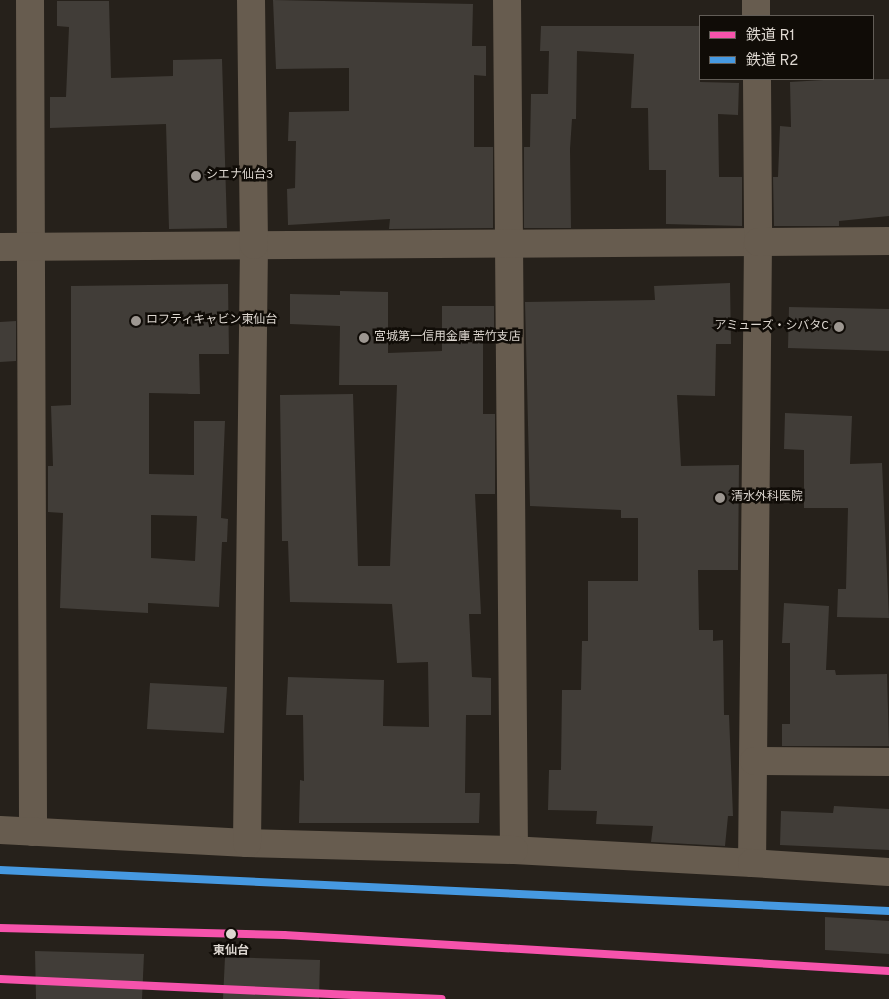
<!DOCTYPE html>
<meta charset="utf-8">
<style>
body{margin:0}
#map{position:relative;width:889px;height:999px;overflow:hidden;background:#26211b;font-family:Overpass,"Noto Sans JP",sans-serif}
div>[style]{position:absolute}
.building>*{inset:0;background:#413d38}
.minor>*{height:28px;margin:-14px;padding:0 14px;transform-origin:14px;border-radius:14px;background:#675c4f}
.tertiary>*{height:28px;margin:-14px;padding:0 14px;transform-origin:14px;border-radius:14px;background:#675c4f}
.rail>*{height:5.5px;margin-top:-2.75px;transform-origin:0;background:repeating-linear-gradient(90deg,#100c07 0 11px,#5e5850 0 22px);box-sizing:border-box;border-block:1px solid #5e5850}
.rail-1>*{height:8px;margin:-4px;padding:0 4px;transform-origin:4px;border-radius:4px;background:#f653ac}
.rail-2>*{height:8px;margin:-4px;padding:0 4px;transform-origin:4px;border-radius:4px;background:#4699e1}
.dots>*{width:14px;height:14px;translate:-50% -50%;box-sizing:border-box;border:2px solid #100c07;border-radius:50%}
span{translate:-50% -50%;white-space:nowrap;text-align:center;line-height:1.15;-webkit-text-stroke:5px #100c07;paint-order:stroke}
.poi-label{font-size:12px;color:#ddd7d0}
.left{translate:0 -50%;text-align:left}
.right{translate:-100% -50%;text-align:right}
.stop-label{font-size:12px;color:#ddd7d0;font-weight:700}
.legend{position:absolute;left:699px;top:15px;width:175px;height:65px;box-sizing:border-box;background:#100c07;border:1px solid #625d57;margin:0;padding:6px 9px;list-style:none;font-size:15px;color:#ddd7d0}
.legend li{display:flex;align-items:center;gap:10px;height:25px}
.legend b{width:25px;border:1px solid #625d57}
</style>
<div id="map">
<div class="building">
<i style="clip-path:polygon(273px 0,473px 4px,472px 46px,486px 46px,486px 76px,474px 75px,474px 147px,493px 147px,493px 228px,389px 229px,390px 219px,288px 225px,287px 189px,295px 188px,296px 141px,288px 141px,289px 112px,349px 111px,349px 68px,276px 69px)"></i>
<i style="clip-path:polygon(57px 1px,109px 1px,111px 78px,173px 76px,173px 60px,222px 59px,227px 228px,169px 229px,166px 124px,50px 128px,50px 97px,66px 97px,69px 27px,57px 26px)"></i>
<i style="clip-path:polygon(541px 26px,700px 26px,700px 82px,739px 83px,738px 115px,718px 114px,719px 177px,742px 177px,742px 226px,666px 224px,666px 170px,649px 170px,648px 108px,631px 108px,634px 54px,577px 51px,576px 119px,572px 119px,570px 149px,571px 228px,524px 228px,524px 147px,530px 147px,531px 94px,548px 94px,549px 51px,540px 51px)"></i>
<i style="clip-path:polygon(840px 79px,889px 79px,889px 216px,839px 221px,839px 226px,774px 226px,773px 177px,778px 177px,780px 126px,791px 127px,790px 82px)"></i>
<i style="clip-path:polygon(730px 283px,731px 344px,716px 344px,715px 396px,677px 395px,681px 466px,739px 465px,738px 570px,698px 570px,699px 630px,713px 630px,713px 641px,723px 640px,724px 715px,729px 715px,733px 816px,728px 816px,725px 846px,651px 842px,653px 826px,596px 824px,597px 811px,548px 810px,549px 770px,561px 770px,562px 690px,581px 690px,582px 641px,588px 641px,588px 581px,638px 581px,638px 518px,621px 518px,621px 510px,530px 506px,525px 302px,655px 300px,654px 286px)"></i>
<i style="clip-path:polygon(evenodd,228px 284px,229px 354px,199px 354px,200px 394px,149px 393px,149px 474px,194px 475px,194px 421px,225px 421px,221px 518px,228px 519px,227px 542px,222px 542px,219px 607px,148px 603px,148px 613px,60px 608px,63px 513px,48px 512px,48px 466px,53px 466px,51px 406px,71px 405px,71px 286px,228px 284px,151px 515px,197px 516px,195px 561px,151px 558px,151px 515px)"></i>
<i style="clip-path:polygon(340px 291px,388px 292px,388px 353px,442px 351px,442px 306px,494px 306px,494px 342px,483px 341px,483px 414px,495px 414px,495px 494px,475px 494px,481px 614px,469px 614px,472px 677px,491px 678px,491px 715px,466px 715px,465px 793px,480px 793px,479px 823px,299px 823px,300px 780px,304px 781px,303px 715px,286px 715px,288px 677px,384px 680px,383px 726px,429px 727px,428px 662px,397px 663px,392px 604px,290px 602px,288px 541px,282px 541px,280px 395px,353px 394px,358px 566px,390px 566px,397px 385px,339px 385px,340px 326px,290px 324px,290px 294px,340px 295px)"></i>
<i style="clip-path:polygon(789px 307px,889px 309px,889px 351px,788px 348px)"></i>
<i style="clip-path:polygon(16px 321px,16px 361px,0 362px,0 322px)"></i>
<i style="clip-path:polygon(785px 413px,852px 416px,850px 464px,882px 463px,889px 618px,837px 617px,838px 589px,846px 589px,848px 508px,804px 508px,804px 450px,784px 449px)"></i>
<i style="clip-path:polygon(784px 603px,829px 606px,826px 670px,835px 670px,836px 675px,887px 674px,889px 746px,782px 746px,782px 724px,790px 724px,790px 643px,782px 643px)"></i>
<i style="clip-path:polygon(150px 683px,227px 687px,224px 733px,147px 729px)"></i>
<i style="clip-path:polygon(834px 806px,889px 809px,889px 850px,780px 845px,781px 811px,833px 813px)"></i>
<i style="clip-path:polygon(825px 917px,889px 921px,889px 954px,825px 950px)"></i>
<i style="clip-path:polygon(35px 951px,144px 954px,142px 999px,36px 999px)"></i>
<i style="clip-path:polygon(225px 957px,320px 960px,319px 999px,223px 999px)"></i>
</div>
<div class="minor">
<i style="left:30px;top:0;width:832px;rotate:89.79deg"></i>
<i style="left:507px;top:0;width:850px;rotate:89.53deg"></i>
<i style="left:0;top:247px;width:758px;rotate:-0.38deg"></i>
<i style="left:758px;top:242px;width:621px;rotate:90.55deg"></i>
<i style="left:752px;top:863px;width:238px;rotate:-176.9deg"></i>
<i style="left:514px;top:850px;width:267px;rotate:-178.5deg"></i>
<i style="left:247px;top:843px;width:247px;rotate:-177deg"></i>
<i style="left:754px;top:761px;width:135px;rotate:0.4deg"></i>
<i style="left:247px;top:843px;width:598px;rotate:-89.33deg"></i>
<i style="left:254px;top:245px;width:245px;rotate:-90.7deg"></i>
<i style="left:752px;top:863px;width:137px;rotate:3.8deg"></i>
</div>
<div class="tertiary">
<i style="left:756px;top:0;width:16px;rotate:90deg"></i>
<i style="left:757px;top:79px;width:163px;rotate:89.6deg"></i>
<i style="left:758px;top:242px;width:131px;rotate:-0.4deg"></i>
</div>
<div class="rail">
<i style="left:0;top:928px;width:284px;rotate:1.4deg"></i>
<i style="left:284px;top:935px;width:606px;rotate:3.41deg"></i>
</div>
<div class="rail-1">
<i style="left:0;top:928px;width:284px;rotate:1.4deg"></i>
<i style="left:284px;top:935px;width:606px;rotate:3.41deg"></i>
<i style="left:0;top:979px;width:442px;rotate:2.6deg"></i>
</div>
<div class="rail-2">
<i style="left:0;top:870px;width:890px;rotate:2.64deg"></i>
</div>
<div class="dots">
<i style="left:196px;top:176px;background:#9d9791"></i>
<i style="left:136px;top:321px;background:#9d9791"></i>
<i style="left:839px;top:327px;background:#9d9791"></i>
<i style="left:364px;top:338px;background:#9d9791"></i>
<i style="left:720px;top:498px;background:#9d9791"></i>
<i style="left:231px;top:934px;background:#ddd7d0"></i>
</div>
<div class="poi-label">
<span class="left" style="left:206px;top:176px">シエナ仙台3</span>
<span class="left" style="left:146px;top:321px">ロフティキャビン東仙台</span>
<span class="right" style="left:829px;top:327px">アミューズ・シバタC</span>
<span class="left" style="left:374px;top:338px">宮城第一信用金庫 苦竹支店</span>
<span class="left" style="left:731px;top:498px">清水外科医院</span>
</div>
<div class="stop-label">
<span style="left:231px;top:952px">東仙台</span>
</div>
<ul class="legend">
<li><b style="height:6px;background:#f653ac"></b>鉄道 R1</li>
<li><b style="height:6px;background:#4699e1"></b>鉄道 R2</li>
</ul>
</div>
